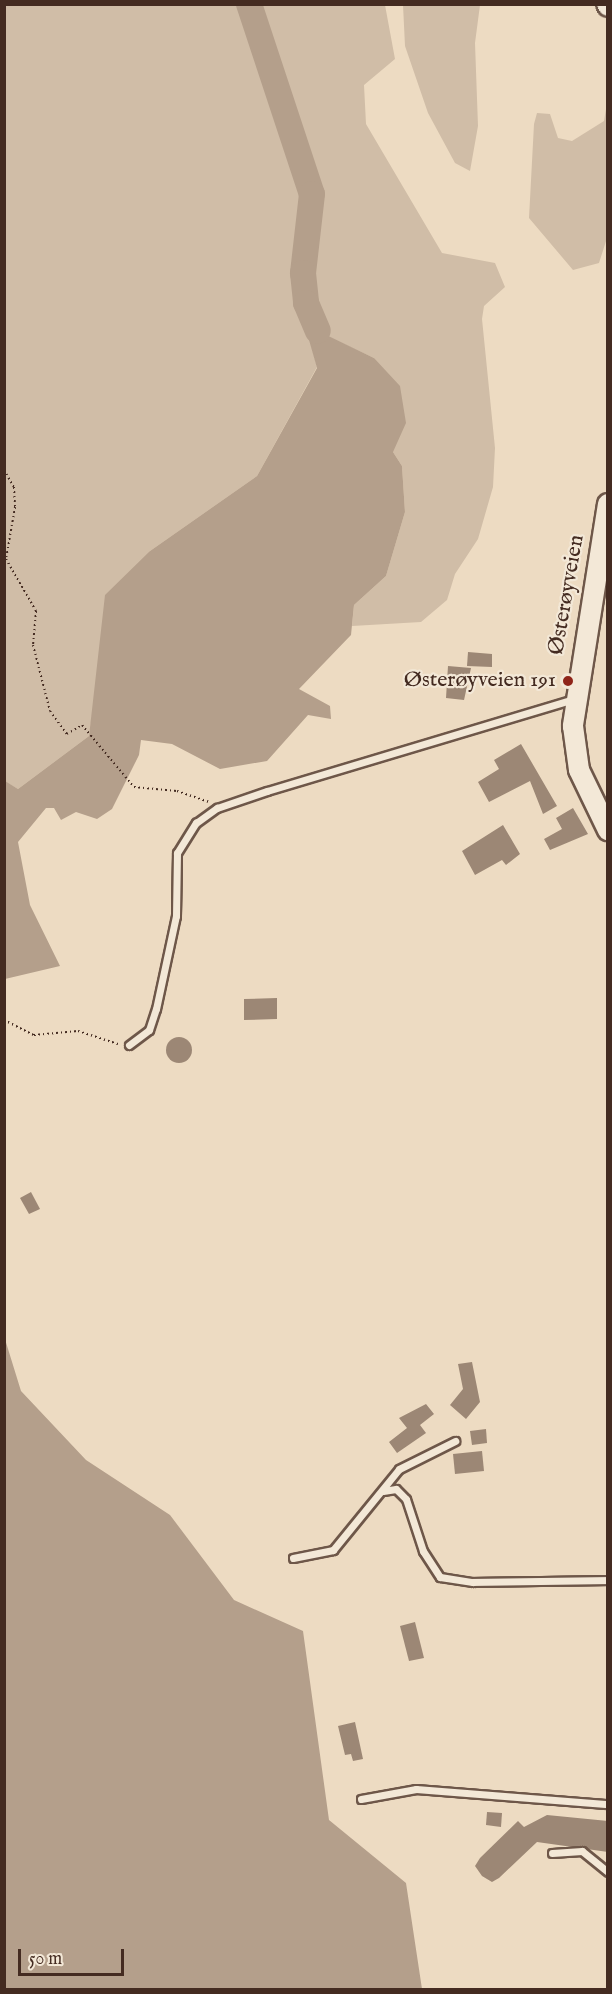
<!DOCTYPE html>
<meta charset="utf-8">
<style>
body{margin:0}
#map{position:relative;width:612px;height:1994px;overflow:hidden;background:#eddbc2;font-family:"IM FELL English",serif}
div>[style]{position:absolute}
.green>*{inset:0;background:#d0bda7}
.water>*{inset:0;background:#b49f8b}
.river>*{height:26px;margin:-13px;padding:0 13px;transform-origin:13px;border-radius:13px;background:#b49f8b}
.building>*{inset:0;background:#9c8775}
.round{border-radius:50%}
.path>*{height:2px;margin-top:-1px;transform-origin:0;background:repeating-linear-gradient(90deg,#442b21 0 1.5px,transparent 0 4.5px)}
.roads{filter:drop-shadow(2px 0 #6e5749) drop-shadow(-2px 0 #6e5749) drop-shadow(0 2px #6e5749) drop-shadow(0 -2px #6e5749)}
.service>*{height:7px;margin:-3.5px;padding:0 3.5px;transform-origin:3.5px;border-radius:3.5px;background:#f3e8d7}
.secondary>*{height:20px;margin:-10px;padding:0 10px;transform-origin:10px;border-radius:10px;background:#f3e8d7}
.dots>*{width:16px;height:16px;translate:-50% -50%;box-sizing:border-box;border:3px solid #f3e8d7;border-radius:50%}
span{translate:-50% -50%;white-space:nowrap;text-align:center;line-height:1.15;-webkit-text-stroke:4.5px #f3e8d7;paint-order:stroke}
.street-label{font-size:22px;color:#442b21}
.poi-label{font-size:22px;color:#442b21}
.right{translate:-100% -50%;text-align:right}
.frame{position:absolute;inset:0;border:6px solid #442b21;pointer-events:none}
.scale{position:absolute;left:18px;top:1949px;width:106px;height:27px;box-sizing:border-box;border:3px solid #442b21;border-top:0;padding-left:8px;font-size:18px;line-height:21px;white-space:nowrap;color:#442b21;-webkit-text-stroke:4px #f3e8d7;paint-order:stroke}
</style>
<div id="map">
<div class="green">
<i style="clip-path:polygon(4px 5px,385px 5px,395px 59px,364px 85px,366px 124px,442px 253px,495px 263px,505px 287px,484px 306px,482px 319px,495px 448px,493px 487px,478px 539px,455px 574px,447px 600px,421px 622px,352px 626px,354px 605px,386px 576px,405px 512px,402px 466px,393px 452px,374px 358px,318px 332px,310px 341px,317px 367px,257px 476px,150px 551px,98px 675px,89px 736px,18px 789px,4px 781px)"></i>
<i style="clip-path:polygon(403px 5px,480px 5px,475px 43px,478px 126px,470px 171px,455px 163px,428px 113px,405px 46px)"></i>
<i style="clip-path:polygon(607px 103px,607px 238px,599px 263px,573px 270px,529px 218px,534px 124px,537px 113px,550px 114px,558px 138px,572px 141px,604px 121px)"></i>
</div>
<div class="water">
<i style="clip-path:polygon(318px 331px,374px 358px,400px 386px,406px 423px,393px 452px,402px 466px,405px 512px,386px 576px,354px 605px,351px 635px,299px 689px,330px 706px,331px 719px,308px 715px,267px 761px,220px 769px,172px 744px,141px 740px,139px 755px,112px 809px,97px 819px,76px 812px,61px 820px,54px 808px,46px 808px,18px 842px,30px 905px,60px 966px,5px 979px,5px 781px,18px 789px,89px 736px,105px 595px,150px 551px,257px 476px,317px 368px,309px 340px)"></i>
<i style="clip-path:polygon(4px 1336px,21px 1391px,86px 1460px,170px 1515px,234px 1600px,303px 1631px,329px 1820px,406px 1883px,422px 1989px,6px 1989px)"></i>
</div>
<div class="river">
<i style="left:249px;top:4px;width:200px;rotate:71.7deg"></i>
<i style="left:312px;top:194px;width:80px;rotate:96.5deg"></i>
<i style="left:303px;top:273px;width:30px;rotate:84deg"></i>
<i style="left:306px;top:303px;width:30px;rotate:67deg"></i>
</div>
<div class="building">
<i style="clip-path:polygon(468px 652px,492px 654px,492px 667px,467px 666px)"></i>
<i style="clip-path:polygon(448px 666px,471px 668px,464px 700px,446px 698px)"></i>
<i style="clip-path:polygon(521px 744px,557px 806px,543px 814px,530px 781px,489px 802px,478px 782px,499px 769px,494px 760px)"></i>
<i style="clip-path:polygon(573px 808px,588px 834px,550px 850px,544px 839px,562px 829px,556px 818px)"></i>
<i style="clip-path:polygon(503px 825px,520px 854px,506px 865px,502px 860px,475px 875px,462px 851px)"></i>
<i style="clip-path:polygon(277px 998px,277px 1019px,244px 1020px,244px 999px)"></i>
<i class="round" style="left:166px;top:1037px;width:26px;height:26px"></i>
<i style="clip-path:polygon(31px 1192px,40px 1209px,29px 1214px,20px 1198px)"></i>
<i style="clip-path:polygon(472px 1362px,480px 1402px,466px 1419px,450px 1405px,463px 1389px,458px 1364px)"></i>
<i style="clip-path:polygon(426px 1404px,434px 1414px,420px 1425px,426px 1433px,397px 1453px,389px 1442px,407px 1428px,399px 1418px)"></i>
<i style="clip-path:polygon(486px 1429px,487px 1443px,472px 1445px,470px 1431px)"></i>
<i style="clip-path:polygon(482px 1451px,484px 1471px,455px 1474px,453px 1454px)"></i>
<i style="clip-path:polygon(415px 1622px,424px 1658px,409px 1661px,400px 1626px)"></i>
<i style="clip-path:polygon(355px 1722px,363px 1759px,353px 1761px,351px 1754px,345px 1755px,338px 1726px)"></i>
<i style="clip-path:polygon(487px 1812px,502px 1813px,501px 1827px,486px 1825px)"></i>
<i style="clip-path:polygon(547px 1815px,608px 1821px,608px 1852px,537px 1842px,499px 1878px,492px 1882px,482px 1876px,475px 1866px,480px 1858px,518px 1821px,524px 1827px)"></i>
</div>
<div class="path">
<i style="left:4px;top:470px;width:20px;rotate:60deg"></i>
<i style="left:14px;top:487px;width:20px;rotate:87deg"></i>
<i style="left:15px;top:507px;width:53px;rotate:99.8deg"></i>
<i style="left:6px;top:559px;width:60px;rotate:60deg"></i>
<i style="left:36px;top:611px;width:34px;rotate:95deg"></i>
<i style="left:33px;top:645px;width:68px;rotate:75.6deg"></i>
<i style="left:50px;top:711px;width:29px;rotate:54deg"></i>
<i style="left:67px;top:734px;width:17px;rotate:-31deg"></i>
<i style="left:82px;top:725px;width:81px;rotate:50deg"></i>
<i style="left:134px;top:787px;width:43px;rotate:5.3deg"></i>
<i style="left:177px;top:791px;width:34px;rotate:19deg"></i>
<i style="left:4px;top:1020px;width:34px;rotate:27deg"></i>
<i style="left:34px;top:1035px;width:44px;rotate:-5.2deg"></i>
<i style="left:78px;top:1031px;width:42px;rotate:18deg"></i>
</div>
<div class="roads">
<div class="service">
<i style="left:129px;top:1045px;width:25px;rotate:-37deg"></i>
<i style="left:149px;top:1030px;width:22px;rotate:-72deg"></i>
<i style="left:156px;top:1009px;width:95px;rotate:-77.9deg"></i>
<i style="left:176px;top:916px;width:63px;rotate:-89.1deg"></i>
<i style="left:177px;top:853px;width:36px;rotate:-58deg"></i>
<i style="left:196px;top:823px;width:26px;rotate:-36deg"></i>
<i style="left:217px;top:808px;width:53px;rotate:-18.8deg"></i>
<i style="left:267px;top:791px;width:320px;rotate:-16.7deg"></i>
<i style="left:383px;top:1491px;width:13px;rotate:-9deg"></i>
<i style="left:396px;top:1489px;width:14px;rotate:45deg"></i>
<i style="left:406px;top:1499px;width:55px;rotate:71.9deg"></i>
<i style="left:423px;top:1551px;width:31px;rotate:57deg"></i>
<i style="left:440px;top:1577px;width:33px;rotate:9deg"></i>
<i style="left:473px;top:1582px;width:135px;rotate:-0.8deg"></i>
<i style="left:293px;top:1558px;width:41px;rotate:-11.3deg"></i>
<i style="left:333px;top:1550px;width:104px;rotate:-50.8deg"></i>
<i style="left:399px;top:1469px;width:63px;rotate:-26.6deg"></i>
<i style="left:361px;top:1799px;width:56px;rotate:-10.3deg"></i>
<i style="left:416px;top:1789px;width:193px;rotate:4.5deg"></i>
<i style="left:552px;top:1853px;width:30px;rotate:-4deg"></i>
<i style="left:582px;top:1851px;width:33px;rotate:39deg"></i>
</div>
<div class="secondary">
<i style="left:607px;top:4px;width:2px;rotate:63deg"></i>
<i style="left:608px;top:504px;width:225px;rotate:99deg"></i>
<i style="left:573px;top:726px;width:44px;rotate:82.2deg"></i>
<i style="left:579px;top:770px;width:67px;rotate:64.2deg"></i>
</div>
</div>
<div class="dots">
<i style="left:568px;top:681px;background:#8f2418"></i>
</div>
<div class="street-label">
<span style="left:567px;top:595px;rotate:-80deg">Østerøyveien</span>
</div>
<div class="poi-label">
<span class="right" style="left:556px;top:681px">Østerøyveien 191</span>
</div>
<div class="frame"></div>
<div class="scale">50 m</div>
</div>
